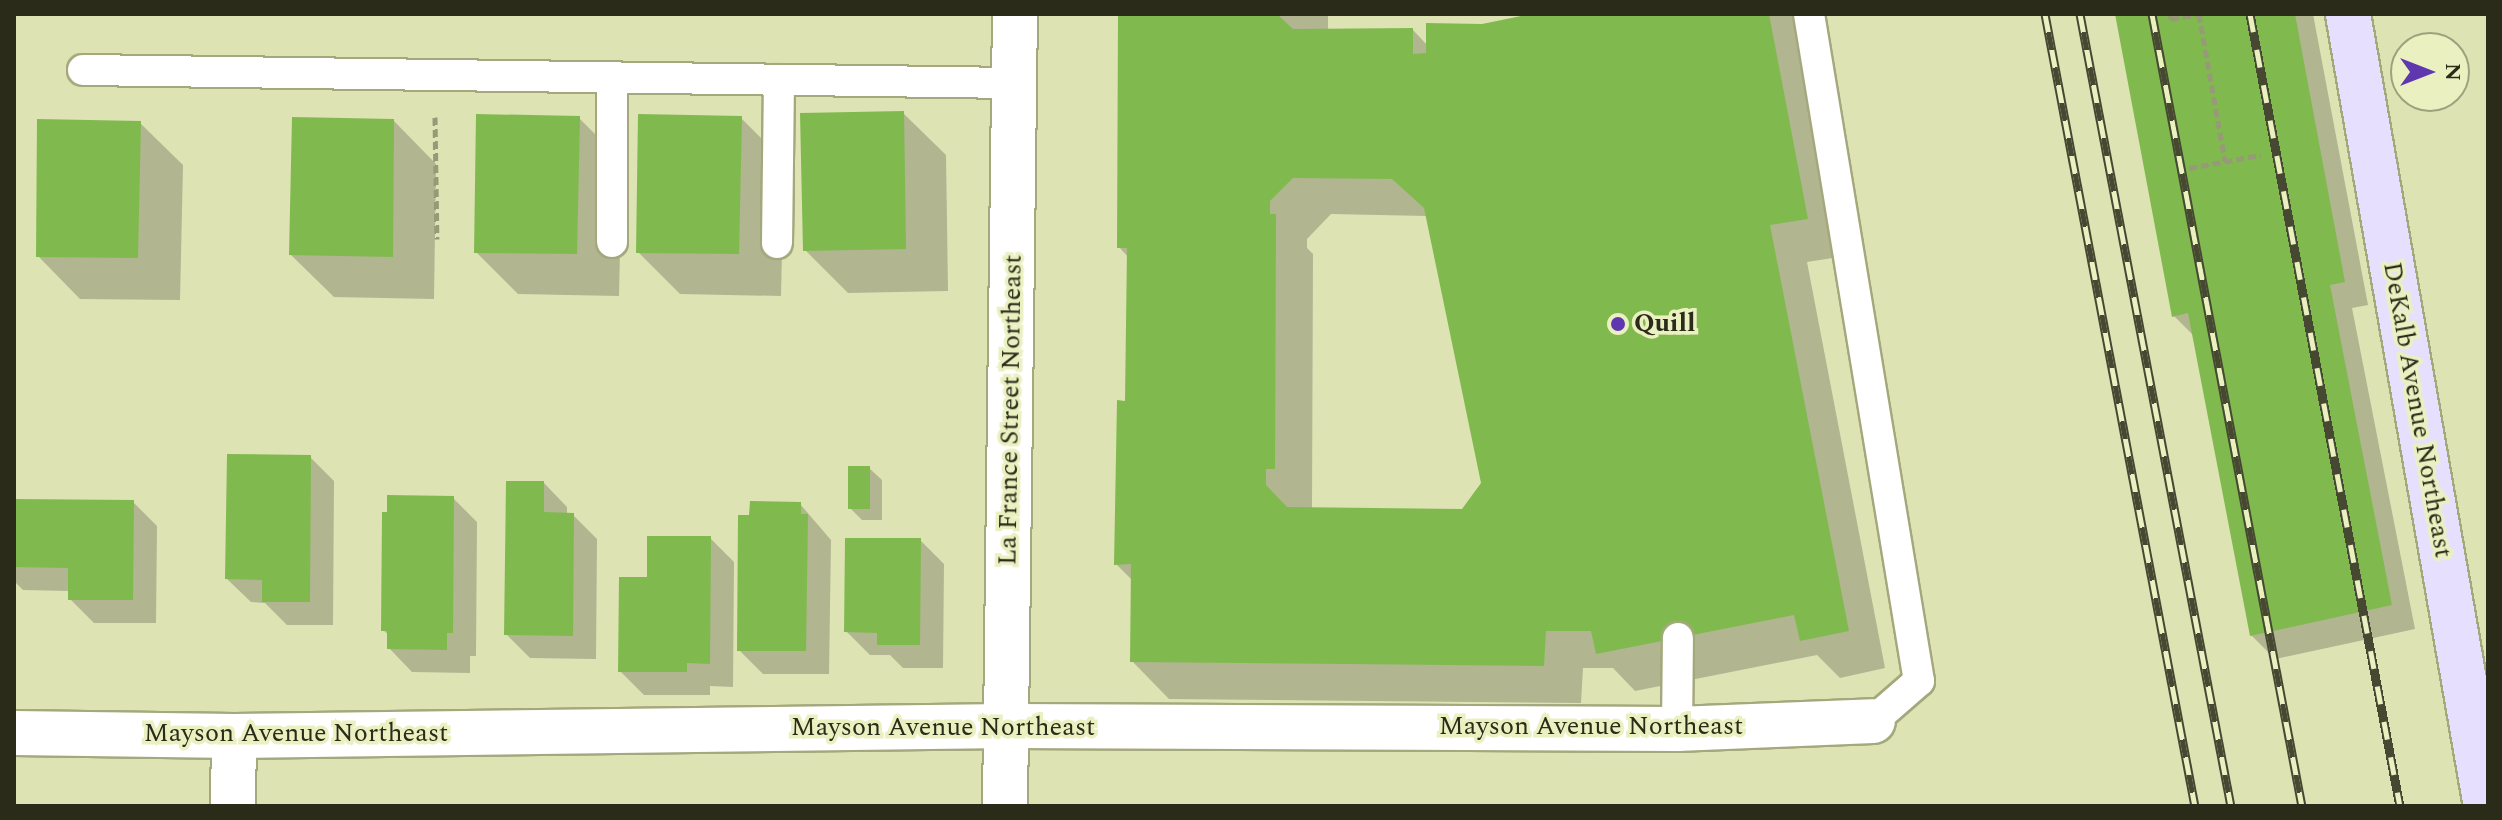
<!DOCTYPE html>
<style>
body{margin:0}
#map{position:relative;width:2502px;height:820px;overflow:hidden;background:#dee3b4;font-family:Spectral,serif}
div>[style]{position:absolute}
.shadow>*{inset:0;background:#0003}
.building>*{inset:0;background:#80ba4f}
.path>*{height:5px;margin-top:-2.5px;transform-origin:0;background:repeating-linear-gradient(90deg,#969a76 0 8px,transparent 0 12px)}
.roads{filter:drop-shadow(2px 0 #a4a87c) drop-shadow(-2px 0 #a4a87c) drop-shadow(0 2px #a4a87c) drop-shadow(0 -2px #a4a87c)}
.service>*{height:30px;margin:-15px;padding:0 15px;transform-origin:15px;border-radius:15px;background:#fff}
.minor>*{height:44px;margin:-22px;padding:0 22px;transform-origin:22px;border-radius:22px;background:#fff}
.secondary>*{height:44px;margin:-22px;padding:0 22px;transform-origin:22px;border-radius:22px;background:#e6dffe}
.rail>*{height:9px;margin-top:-4.5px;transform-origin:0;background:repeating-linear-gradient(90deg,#ebf0c1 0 18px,#474832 0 36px);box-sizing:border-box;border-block:2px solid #474832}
.dots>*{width:22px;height:22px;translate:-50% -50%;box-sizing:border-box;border:4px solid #ebf0c1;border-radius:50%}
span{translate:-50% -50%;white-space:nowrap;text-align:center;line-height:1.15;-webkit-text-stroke:7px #ebf0c1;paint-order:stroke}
.poi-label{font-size:26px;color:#2a2b19;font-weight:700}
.left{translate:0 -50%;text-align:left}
.street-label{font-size:26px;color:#2a2b19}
.frame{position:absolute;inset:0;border:16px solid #2a2b19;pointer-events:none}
.north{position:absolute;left:2390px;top:32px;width:80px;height:80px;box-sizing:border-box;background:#ebf0c1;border:2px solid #9ea17e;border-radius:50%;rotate:90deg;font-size:22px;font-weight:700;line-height:32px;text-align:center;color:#2a2b19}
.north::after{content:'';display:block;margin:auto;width:28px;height:36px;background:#5f37af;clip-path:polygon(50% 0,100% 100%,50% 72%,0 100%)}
</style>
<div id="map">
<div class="shadow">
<i style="clip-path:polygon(evenodd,1120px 14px,1328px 14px,1328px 30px,1413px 30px,1428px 46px,1482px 26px,1540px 14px,1798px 14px,1845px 256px,1807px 262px,1885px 668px,1840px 678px,1817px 655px,1635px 691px,1613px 668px,1583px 668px,1581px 703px,1169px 699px,1132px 661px,1132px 580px,1116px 564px,1126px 403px,1129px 258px,1119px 247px,1120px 14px,1331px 214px,1427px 216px,1483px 483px,1463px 511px,1312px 510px,1313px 254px,1307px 248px,1307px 239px,1331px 214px)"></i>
<i style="clip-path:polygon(2117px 14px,2313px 14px,2368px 305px,2352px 308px,2415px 629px,2275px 659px,2251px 635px,2195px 337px,2174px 316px)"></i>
<i style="clip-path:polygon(903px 113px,946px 155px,948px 291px,848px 293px,805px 250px)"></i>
<i style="clip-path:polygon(579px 118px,622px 161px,619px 296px,518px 294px,476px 252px)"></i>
<i style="clip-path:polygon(741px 118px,784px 161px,781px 296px,680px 294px,638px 252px)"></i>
<i style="clip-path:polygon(394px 121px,436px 164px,434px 299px,334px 297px,291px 255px)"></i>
<i style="clip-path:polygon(140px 123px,183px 165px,180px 300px,80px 299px,38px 256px)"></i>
<i style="clip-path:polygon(310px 457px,334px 481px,333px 625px,287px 625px,265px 603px,251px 602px,227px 579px)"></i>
<i style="clip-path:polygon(869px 468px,882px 480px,882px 520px,862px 520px,850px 508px)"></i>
<i style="clip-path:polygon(544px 483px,567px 507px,567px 515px,573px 515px,597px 539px,596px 659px,530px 658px,506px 634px)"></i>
<i style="clip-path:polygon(453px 498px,477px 522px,476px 656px,470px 656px,470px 673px,412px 672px,389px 648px,389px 635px,383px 630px)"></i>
<i style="clip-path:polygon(14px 501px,133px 502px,157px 526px,156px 623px,94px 623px,70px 599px,70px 591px,23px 590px,14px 581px)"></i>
<i style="clip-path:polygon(800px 504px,831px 540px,829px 674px,763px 674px,739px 650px)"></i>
<i style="clip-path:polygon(710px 538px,734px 562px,733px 687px,710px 686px,710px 695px,644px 695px,620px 671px,649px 579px)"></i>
<i style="clip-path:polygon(920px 540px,944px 564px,943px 668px,903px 668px,890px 655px,870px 655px,846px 631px)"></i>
</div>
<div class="building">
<i style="clip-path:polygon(evenodd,1118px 14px,1277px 14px,1293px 29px,1413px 28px,1413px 54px,1426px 53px,1426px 23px,1482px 24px,1531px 14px,1769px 14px,1808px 219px,1770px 225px,1849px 631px,1800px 641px,1794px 615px,1596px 654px,1591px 631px,1546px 631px,1544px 666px,1130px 662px,1131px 564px,1114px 565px,1117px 400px,1125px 401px,1127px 248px,1117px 248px,1118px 14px,1293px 178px,1392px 179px,1424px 208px,1481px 483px,1462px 509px,1287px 507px,1266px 485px,1266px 469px,1275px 469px,1276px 214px,1270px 214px,1270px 201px,1293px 178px)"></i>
<i style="clip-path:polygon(2115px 14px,2295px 14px,2345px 282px,2330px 285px,2392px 605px,2250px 636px,2188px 313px,2172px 317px)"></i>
<i style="clip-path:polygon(904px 111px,906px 249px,803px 251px,800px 113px)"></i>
<i style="clip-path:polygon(476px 114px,580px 116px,577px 254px,474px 253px)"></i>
<i style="clip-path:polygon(638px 114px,742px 116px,739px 254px,636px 253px)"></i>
<i style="clip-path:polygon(292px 117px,394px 119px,393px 257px,289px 255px)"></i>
<i style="clip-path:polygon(37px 119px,141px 121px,138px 258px,36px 257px)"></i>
<i style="clip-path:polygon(227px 454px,311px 455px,310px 602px,262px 602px,262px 580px,225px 579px)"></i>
<i style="clip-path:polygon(848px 466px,870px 466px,870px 509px,848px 509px)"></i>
<i style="clip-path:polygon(506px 481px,544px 481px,544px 512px,574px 513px,573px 636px,504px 635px)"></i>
<i style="clip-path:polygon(387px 495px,454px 496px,453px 633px,447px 633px,447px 650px,387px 649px,387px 631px,381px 631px,382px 512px,387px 512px)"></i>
<i style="clip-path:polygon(14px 499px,134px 500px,133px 600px,68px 600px,68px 568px,14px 567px)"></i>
<i style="clip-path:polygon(750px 501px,801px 502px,801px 514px,808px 514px,806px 651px,737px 651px,738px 515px,749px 515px)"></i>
<i style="clip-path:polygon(647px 536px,711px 536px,710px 664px,687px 663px,687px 672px,618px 672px,619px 577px,647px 577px)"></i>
<i style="clip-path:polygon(845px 538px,921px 538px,920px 645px,877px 645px,877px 633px,844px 632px)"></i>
</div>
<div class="path">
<i style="left:2170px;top:14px;width:5px;rotate:79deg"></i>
<i style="left:2171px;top:19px;width:28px;rotate:-10deg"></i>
<i style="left:2199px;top:14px;width:149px;rotate:80deg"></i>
<i style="left:435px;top:117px;width:122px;rotate:89.1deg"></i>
<i style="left:2189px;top:168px;width:73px;rotate:-10.2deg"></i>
</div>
<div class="roads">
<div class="service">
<i style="left:1809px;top:14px;width:676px;rotate:80.64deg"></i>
<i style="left:1919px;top:681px;width:61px;rotate:139deg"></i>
<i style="left:83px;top:70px;width:931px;rotate:0.8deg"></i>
<i style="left:612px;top:77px;width:165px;rotate:90deg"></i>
<i style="left:777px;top:243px;width:163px;rotate:-89.3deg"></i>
<i style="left:1677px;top:729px;width:91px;rotate:-89.4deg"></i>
</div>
<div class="minor">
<i style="left:14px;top:733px;width:220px;rotate:0.8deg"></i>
<i style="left:234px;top:736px;width:773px;rotate:-0.74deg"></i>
<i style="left:1007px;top:726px;width:670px;rotate:0.26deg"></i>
<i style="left:1677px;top:729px;width:196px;rotate:-2.3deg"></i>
<i style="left:233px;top:806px;width:70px;rotate:-89.2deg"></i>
<i style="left:1005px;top:806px;width:792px;rotate:-89.28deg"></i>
</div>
<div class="secondary">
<i style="left:2348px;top:14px;width:804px;rotate:80.12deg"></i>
</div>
</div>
<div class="rail">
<i style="left:2045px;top:14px;width:806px;rotate:79.28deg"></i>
<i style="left:2080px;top:14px;width:806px;rotate:79.21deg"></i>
<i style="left:2152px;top:14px;width:806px;rotate:79.28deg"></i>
<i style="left:2250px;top:14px;width:806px;rotate:79.28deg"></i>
</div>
<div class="dots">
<i style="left:1618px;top:324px;background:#5f37af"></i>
</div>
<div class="poi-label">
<span class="left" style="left:1634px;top:324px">Quill</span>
</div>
<div class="street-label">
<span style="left:1011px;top:410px;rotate:-89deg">La France Street Northeast</span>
<span style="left:2417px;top:410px;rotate:80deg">DeKalb Avenue Northeast</span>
<span style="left:1591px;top:727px">Mayson Avenue Northeast</span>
<span style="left:943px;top:728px">Mayson Avenue Northeast</span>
<span style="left:296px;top:734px">Mayson Avenue Northeast</span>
</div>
<div class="frame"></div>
<div class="north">N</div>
</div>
